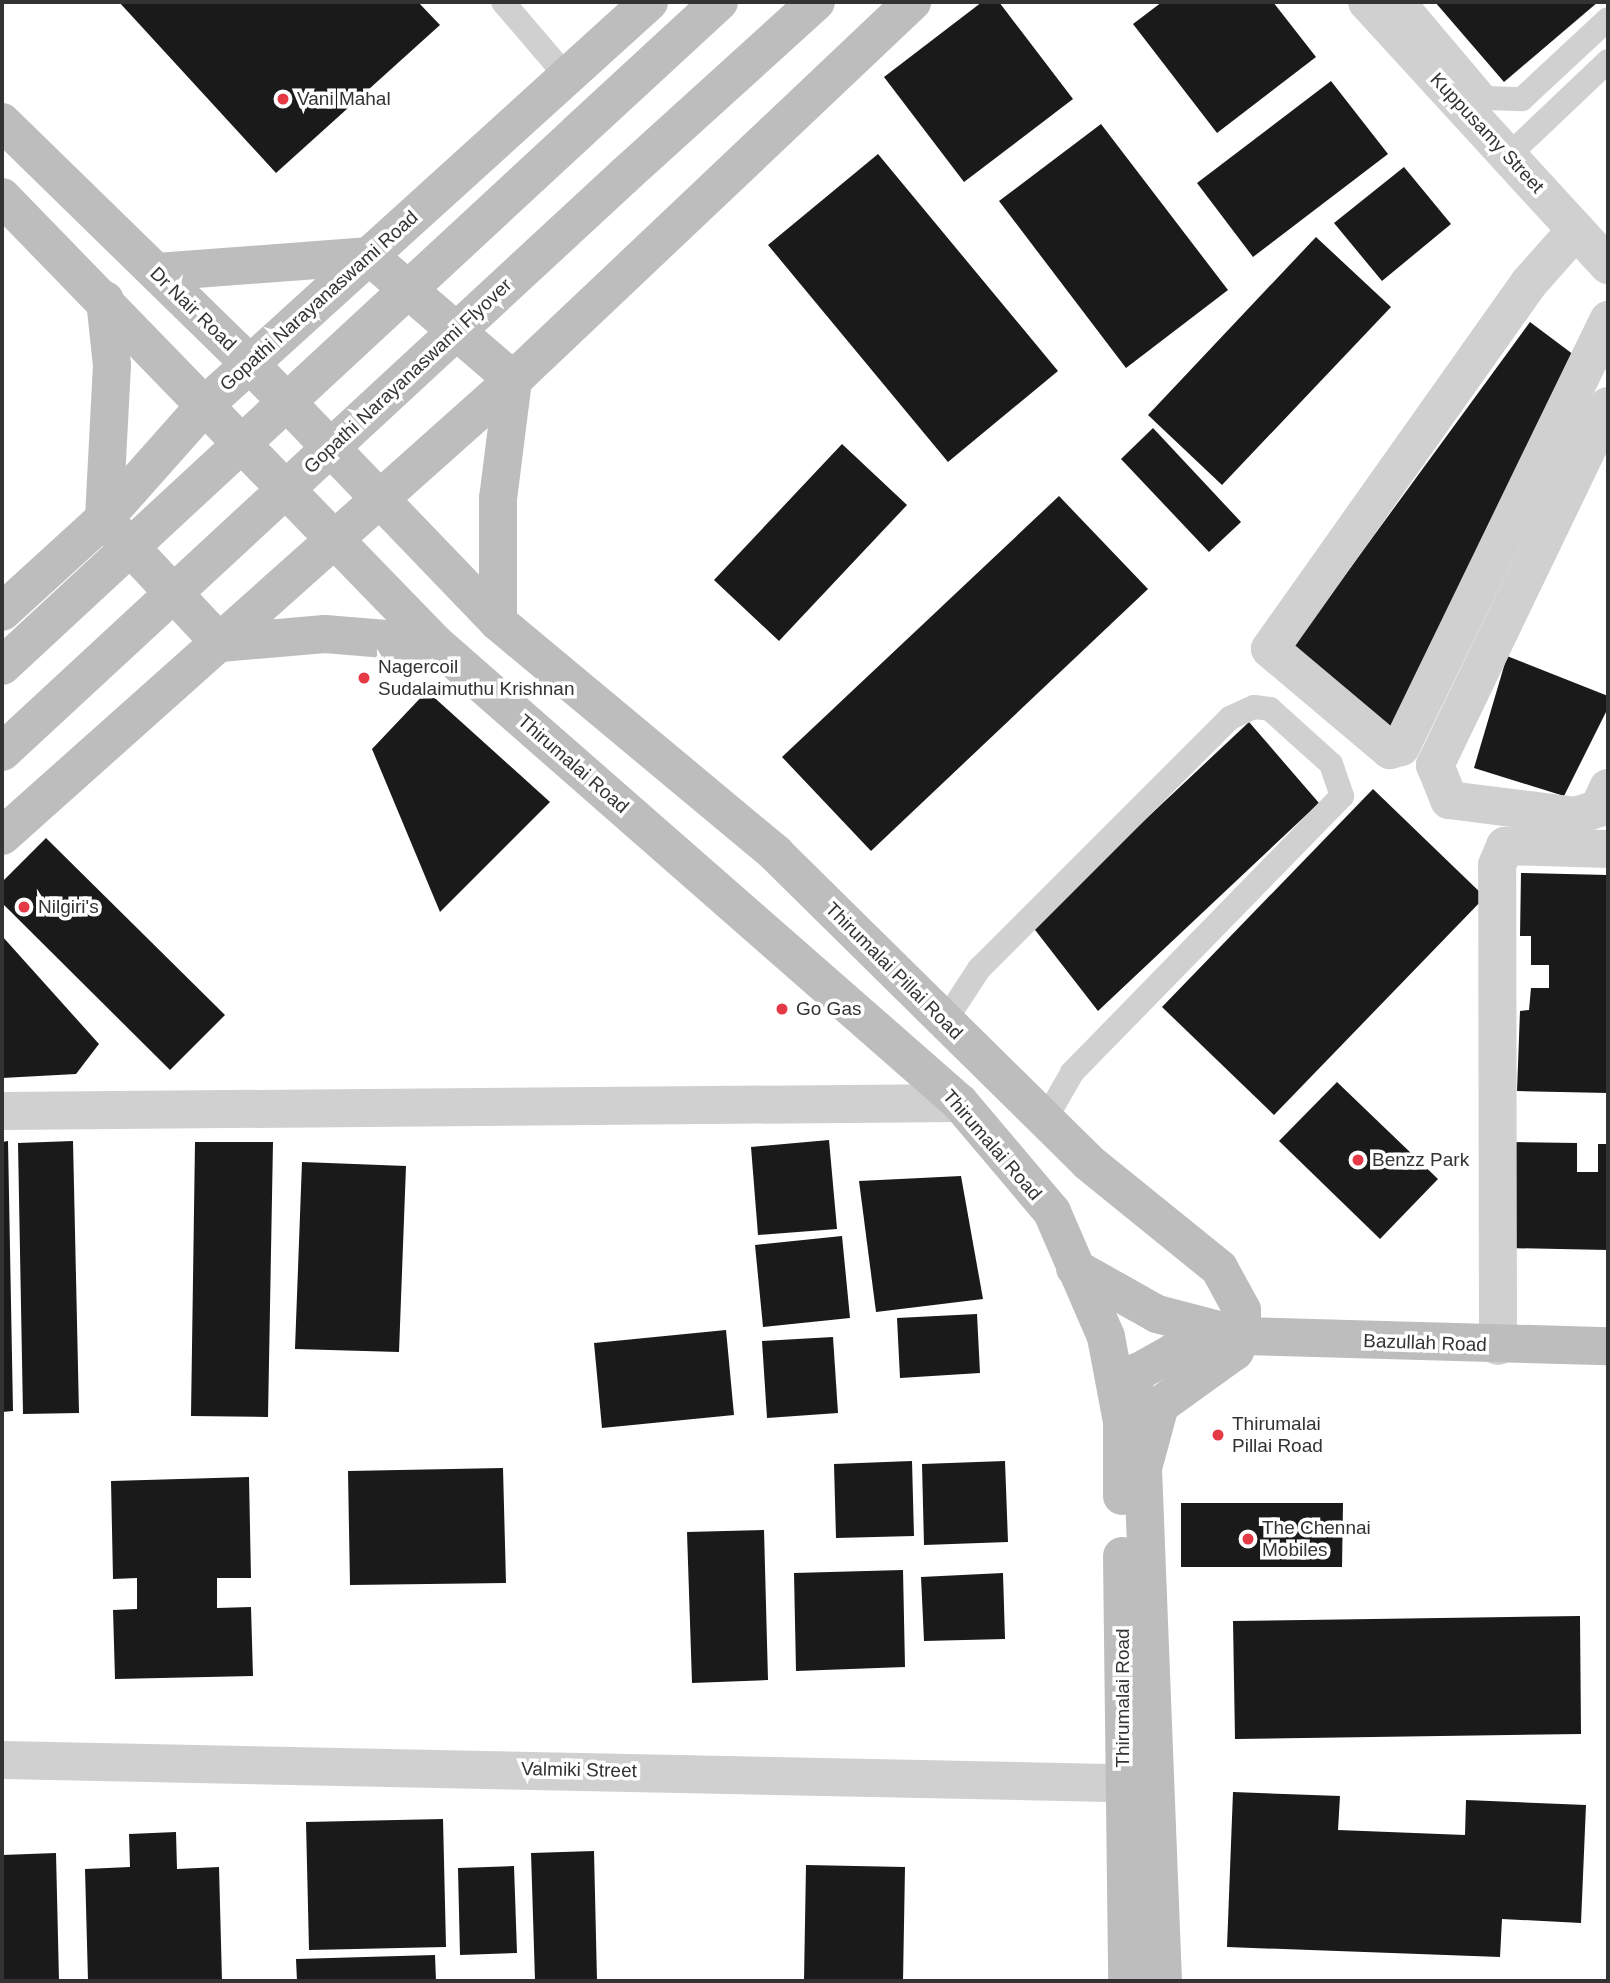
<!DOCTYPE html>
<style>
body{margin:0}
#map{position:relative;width:1610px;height:1983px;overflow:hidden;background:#fff;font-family:Arial,sans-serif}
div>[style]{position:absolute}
.building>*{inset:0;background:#1a1a1a}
.lane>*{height:24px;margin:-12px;padding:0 12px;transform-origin:12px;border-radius:12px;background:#d0d0d0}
.street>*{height:38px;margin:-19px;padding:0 19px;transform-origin:19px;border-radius:19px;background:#d0d0d0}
.secondary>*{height:38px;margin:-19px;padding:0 19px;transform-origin:19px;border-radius:19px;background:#bdbdbd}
.secondary-bridge>*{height:38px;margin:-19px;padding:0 19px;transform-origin:19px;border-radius:19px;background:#bdbdbd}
.dots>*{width:19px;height:19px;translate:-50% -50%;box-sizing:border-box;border:4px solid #fff;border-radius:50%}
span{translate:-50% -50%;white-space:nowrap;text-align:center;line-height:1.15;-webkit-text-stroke:7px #fff;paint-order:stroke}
.poi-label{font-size:19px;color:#333}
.left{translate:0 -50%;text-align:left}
.street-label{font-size:19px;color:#333}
.frame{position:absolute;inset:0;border:4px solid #333;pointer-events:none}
</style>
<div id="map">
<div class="building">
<i style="clip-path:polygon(119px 2px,418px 2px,440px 25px,276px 173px)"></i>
<i style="clip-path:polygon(982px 2px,999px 2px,1073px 99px,964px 182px,884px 77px)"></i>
<i style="clip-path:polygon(1162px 2px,1273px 2px,1316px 57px,1217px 133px,1133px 24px)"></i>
<i style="clip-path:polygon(1435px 2px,1598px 2px,1504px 82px)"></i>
<i style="clip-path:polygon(1331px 81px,1388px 154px,1253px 257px,1197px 183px)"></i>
<i style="clip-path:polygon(1101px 124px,1228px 290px,1126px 368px,999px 201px)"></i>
<i style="clip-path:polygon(878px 154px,1058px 371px,948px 462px,768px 245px)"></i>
<i style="clip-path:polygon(1404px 167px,1451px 224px,1382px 281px,1334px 223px)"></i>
<i style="clip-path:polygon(1316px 237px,1391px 307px,1222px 485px,1148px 415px)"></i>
<i style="clip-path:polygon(1530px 322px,1578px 358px,1391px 730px,1291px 649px)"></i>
<i style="clip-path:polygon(1153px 428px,1241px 522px,1209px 552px,1121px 459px)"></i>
<i style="clip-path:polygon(842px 444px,907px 505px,779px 641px,714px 580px)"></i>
<i style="clip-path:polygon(1059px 496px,1148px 589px,871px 851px,782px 757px)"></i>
<i style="clip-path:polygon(1507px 656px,1608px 696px,1608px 708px,1564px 796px,1474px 768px)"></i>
<i style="clip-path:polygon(427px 691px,550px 802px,440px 912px,372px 749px)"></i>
<i style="clip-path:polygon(1249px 722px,1319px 803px,1098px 1011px,1032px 926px)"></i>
<i style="clip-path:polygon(1373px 789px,1485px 897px,1274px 1115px,1162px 1007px)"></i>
<i style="clip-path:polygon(46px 838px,225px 1015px,170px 1070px,2px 903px,2px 882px)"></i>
<i style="clip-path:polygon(1521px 873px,1608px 875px,1608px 1093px,1517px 1091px,1520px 1011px,1529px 1010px,1531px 988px,1549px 988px,1549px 965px,1531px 965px,1531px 936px,1520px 936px)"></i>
<i style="clip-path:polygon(2px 936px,99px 1044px,76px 1074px,2px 1078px)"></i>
<i style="clip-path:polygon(1337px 1082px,1438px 1179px,1380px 1239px,1279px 1141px)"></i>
<i style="clip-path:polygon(829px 1140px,837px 1229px,758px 1235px,751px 1147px)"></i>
<i style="clip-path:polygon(8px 1141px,13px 1411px,2px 1412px,2px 1142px)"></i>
<i style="clip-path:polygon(73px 1141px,79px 1413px,23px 1414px,18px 1143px)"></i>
<i style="clip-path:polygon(195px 1142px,273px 1142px,268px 1417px,191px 1416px)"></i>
<i style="clip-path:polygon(1510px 1142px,1577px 1143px,1577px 1172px,1598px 1172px,1598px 1144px,1608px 1144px,1608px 1250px,1507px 1248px)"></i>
<i style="clip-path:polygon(302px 1162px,406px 1166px,399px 1352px,295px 1349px)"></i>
<i style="clip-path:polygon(961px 1176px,983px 1299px,876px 1312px,859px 1181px)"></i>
<i style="clip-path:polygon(842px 1236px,850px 1318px,763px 1327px,755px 1245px)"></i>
<i style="clip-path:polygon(977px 1314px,980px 1373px,900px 1378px,897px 1318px)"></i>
<i style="clip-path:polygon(726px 1330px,734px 1415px,602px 1428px,594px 1343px)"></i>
<i style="clip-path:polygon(833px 1337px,838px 1413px,767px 1418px,762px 1341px)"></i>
<i style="clip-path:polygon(912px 1461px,914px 1536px,836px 1538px,834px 1464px)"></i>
<i style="clip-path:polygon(1005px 1461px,1008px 1542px,924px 1545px,922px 1464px)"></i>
<i style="clip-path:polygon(503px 1468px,506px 1583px,350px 1585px,348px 1471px)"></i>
<i style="clip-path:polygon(249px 1477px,251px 1578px,217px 1578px,217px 1608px,251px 1607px,253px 1676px,115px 1679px,113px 1610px,137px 1609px,137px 1578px,113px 1579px,111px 1481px)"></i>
<i style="clip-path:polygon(1181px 1503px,1343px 1503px,1342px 1567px,1181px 1567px)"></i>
<i style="clip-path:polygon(764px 1530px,768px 1680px,692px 1683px,687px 1532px)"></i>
<i style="clip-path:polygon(903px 1570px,905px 1667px,796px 1671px,794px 1573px)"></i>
<i style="clip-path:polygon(1003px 1573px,1005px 1639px,924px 1641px,921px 1577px)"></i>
<i style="clip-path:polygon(1580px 1616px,1581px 1734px,1235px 1739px,1233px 1621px)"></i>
<i style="clip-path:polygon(1233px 1792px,1340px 1796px,1338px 1830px,1465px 1835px,1466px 1800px,1586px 1805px,1581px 1923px,1502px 1919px,1500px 1957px,1227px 1947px)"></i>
<i style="clip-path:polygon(443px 1819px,446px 1947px,309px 1950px,306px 1822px)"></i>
<i style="clip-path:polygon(176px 1832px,177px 1869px,219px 1867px,222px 1981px,88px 1981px,85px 1869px,130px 1867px,129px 1834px)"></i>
<i style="clip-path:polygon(594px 1851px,597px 1981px,535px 1981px,531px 1853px)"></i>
<i style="clip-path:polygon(56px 1853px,59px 1981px,2px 1981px,2px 1855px)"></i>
<i style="clip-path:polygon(806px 1865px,905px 1867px,903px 1981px,804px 1981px)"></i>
<i style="clip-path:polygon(514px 1866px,517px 1953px,460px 1955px,458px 1868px)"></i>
<i style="clip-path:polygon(435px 1955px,436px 1981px,297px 1981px,296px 1959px)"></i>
</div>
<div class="lane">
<i style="left:503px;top:2px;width:99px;rotate:49.5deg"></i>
<i style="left:1405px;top:2px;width:126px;rotate:49.8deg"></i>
<i style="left:1486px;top:98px;width:36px;rotate:2deg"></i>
<i style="left:1522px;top:99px;width:117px;rotate:-42.9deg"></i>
<i style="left:1508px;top:156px;width:138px;rotate:-43.5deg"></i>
<i style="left:945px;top:1021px;width:62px;rotate:-56.8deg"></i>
<i style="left:979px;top:969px;width:355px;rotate:-45deg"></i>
<i style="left:1230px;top:718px;width:26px;rotate:-25deg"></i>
<i style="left:1254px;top:707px;width:16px;rotate:7deg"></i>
<i style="left:1270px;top:709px;width:82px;rotate:42deg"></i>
<i style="left:1331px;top:764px;width:34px;rotate:71deg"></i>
<i style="left:1342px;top:796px;width:387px;rotate:134.3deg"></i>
<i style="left:1072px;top:1073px;width:54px;rotate:119.9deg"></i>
</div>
<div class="street">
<i style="left:1367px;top:2px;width:357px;rotate:47.5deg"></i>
<i style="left:1576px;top:230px;width:71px;rotate:131.6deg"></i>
<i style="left:1529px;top:283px;width:448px;rotate:125.3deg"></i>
<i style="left:1270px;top:649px;width:157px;rotate:40.1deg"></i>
<i style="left:1390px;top:750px;width:11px;rotate:-15deg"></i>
<i style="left:1401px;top:747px;width:475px;rotate:-64.1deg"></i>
<i style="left:1608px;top:406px;width:399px;rotate:115.7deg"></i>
<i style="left:1435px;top:765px;width:38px;rotate:68deg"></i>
<i style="left:1449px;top:800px;width:127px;rotate:7.2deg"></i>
<i style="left:1575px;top:816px;width:25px;rotate:-18deg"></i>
<i style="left:1599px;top:808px;width:22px;rotate:-66deg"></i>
<i style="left:2px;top:1111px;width:958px;rotate:-0.48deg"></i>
<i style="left:1498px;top:1346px;width:481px;rotate:-90.1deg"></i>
<i style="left:1497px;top:865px;width:21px;rotate:-67deg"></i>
<i style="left:1505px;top:846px;width:103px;rotate:1.7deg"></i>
<i style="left:2px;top:1760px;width:1153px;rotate:1.19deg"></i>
</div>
<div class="secondary">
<i style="left:2px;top:122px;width:347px;rotate:44.3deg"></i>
<i style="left:250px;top:364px;width:358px;rotate:46.1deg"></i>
<i style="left:498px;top:622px;width:362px;rotate:39.8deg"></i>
<i style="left:776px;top:854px;width:438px;rotate:44.6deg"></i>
<i style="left:1088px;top:1162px;width:169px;rotate:39deg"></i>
<i style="left:1219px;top:1268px;width:48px;rotate:61.3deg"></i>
<i style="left:1242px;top:1310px;width:26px;rotate:90deg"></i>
<i style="left:1242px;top:1336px;width:17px;rotate:115deg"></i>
<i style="left:1235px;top:1351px;width:92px;rotate:144.2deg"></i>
<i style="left:1160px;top:1405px;width:65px;rotate:105.1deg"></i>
<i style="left:1143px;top:1468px;width:513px;rotate:87.77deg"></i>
<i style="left:578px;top:132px;width:192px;rotate:-42.7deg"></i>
<i style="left:624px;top:176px;width:259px;rotate:-42.2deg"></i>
<i style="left:2px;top:197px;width:622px;rotate:45.85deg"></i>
<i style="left:435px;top:643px;width:698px;rotate:41.22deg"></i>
<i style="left:960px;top:1103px;width:143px;rotate:49.8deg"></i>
<i style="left:1052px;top:1212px;width:136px;rotate:66.6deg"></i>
<i style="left:1106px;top:1337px;width:86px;rotate:79.3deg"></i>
<i style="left:1122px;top:1422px;width:74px;rotate:90deg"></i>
<i style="left:157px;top:272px;width:213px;rotate:-4.3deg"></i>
<i style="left:369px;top:256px;width:190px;rotate:40.7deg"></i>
<i style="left:513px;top:380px;width:119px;rotate:97.2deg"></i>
<i style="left:498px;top:498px;width:124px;rotate:90deg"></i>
<i style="left:105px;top:300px;width:65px;rotate:83.9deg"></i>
<i style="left:112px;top:365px;width:154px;rotate:93deg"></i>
<i style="left:104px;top:519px;width:170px;rotate:46.9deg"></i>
<i style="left:220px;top:643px;width:105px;rotate:-4.9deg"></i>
<i style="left:325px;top:634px;width:110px;rotate:4.7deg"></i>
<i style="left:2px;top:612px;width:138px;rotate:-42.4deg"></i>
<i style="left:104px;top:519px;width:155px;rotate:-48.4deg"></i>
<i style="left:207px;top:403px;width:597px;rotate:-42.22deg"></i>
<i style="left:2px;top:836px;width:685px;rotate:-41.74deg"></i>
<i style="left:513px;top:380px;width:550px;rotate:-43.45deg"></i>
<i style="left:1075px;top:1268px;width:94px;rotate:29.3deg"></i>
<i style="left:1157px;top:1314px;width:88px;rotate:14.5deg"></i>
<i style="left:1242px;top:1336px;width:366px;rotate:1.6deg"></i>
<i style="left:1122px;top:1420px;width:51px;rotate:-71.6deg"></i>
<i style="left:1138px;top:1372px;width:39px;rotate:-29deg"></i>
<i style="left:1172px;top:1353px;width:64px;rotate:-13.6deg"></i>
<i style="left:1122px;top:1556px;width:425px;rotate:89.3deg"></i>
</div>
<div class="secondary-bridge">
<i style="left:2px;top:666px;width:785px;rotate:-42.83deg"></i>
<i style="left:2px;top:752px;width:848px;rotate:-42.8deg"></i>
</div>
<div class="dots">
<i style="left:283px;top:99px;background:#e63946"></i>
<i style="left:364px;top:678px;background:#e63946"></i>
<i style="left:24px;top:907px;background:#e63946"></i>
<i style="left:782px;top:1009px;background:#e63946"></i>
<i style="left:1358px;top:1160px;background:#e63946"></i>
<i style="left:1218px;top:1435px;background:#e63946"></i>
<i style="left:1248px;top:1539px;background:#e63946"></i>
</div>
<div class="poi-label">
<span class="left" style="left:297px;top:99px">Vani Mahal</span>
<span class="left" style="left:378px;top:678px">Nagercoil<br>Sudalaimuthu Krishnan</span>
<span class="left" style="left:38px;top:907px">Nilgiri's</span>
<span class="left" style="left:796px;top:1009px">Go Gas</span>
<span class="left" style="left:1372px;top:1160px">Benzz Park</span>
<span class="left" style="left:1232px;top:1435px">Thirumalai<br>Pillai Road</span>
<span class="left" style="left:1262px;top:1539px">The Chennai<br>Mobiles</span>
</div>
<div class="street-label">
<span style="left:1487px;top:133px;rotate:47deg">Kuppusamy Street</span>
<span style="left:319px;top:301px;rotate:-42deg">Gopathi Narayanaswami Road</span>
<span style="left:193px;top:309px;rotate:44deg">Dr Nair Road</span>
<span style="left:408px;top:376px;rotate:-43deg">Gopathi Narayanaswami Flyover</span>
<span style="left:573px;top:764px;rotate:41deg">Thirumalai Road</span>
<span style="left:894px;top:971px;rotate:45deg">Thirumalai Pillai Road</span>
<span style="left:992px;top:1145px;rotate:49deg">Thirumalai Road</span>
<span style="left:1425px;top:1343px;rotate:2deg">Bazullah Road</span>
<span style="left:1123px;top:1698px;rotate:-90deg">Thirumalai Road</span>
<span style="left:579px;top:1770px;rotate:1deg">Valmiki Street</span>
</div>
<div class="frame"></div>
</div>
